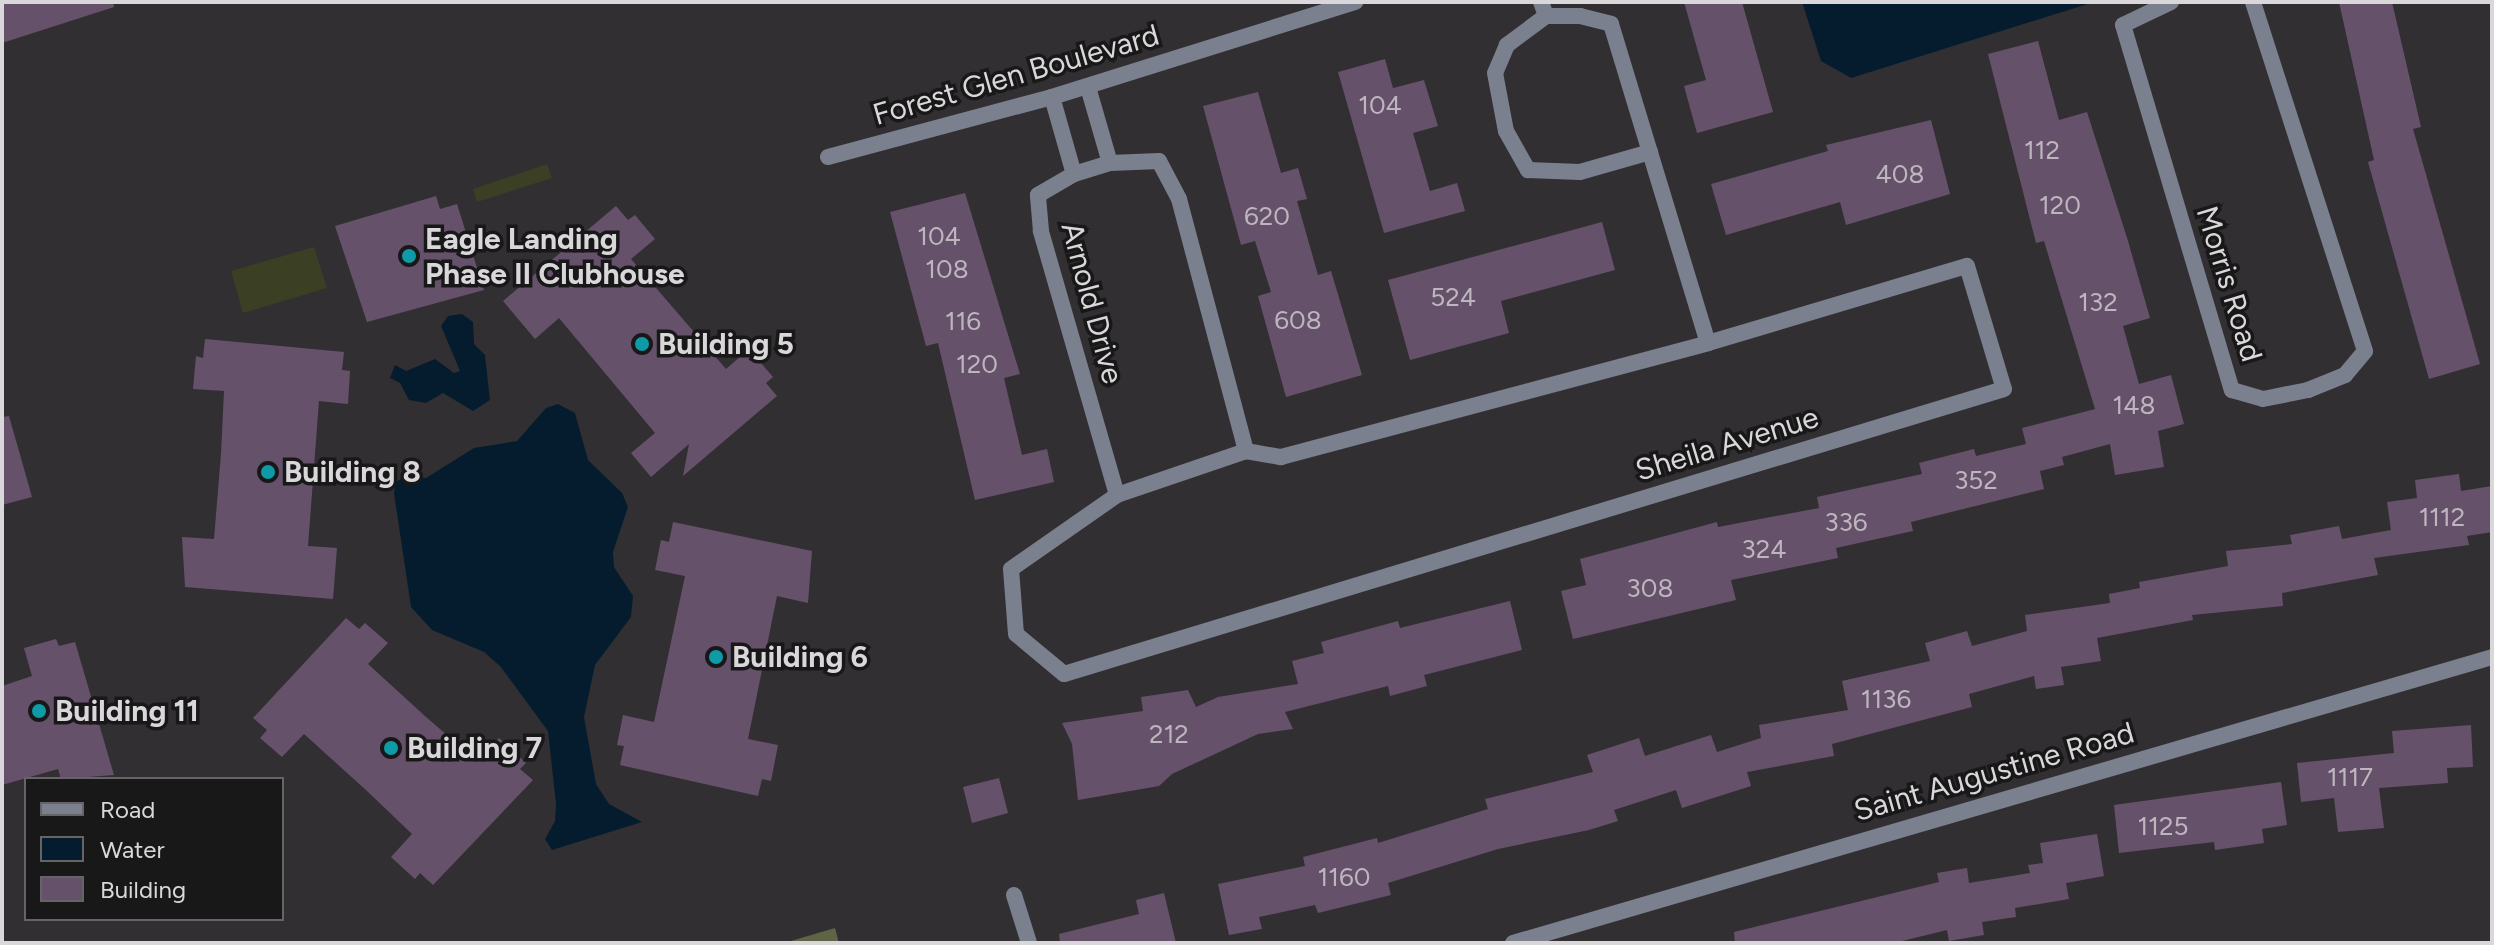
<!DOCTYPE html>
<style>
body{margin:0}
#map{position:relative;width:2494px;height:945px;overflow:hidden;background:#322f33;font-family:Figtree,sans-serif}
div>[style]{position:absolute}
.green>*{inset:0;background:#3b3f23}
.forest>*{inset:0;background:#5f6444}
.water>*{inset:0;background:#051c2f}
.building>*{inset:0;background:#66516b}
.lane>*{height:16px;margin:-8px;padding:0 8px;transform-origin:8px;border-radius:8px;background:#7a808e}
.street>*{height:16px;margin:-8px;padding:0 8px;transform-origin:8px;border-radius:8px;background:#7a808e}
.dots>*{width:22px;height:22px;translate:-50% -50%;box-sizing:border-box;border:4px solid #191819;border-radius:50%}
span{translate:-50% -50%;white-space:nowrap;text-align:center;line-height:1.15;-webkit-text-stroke:7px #191819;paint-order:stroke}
.number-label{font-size:26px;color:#bdb6be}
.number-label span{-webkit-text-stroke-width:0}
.street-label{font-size:30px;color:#dad7da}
.poi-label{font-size:30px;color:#dad7da;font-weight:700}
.left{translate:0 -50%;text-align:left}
.frame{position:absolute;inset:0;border:4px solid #dad7da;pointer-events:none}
.legend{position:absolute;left:24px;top:777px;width:260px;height:144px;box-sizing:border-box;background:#191819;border:2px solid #666466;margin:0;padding:10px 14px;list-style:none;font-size:24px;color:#dad7da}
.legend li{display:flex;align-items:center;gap:16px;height:40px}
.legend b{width:40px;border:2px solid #666466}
</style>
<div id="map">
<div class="green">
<i style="clip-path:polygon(547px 164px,552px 178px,477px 202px,473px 189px)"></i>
<i style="clip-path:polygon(314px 247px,327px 288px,243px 313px,231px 271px)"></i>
</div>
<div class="forest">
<i style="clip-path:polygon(835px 928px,839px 943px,784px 943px)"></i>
</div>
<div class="water">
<i style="clip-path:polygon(1802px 2px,2094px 2px,1851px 78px,1821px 61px)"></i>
<i style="clip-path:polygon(462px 314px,473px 322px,474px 344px,485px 355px,490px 400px,473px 411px,443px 393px,426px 403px,409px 400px,400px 383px,390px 378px,395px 365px,406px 371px,435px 359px,454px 373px,460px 371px,441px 326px,448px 316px)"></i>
<i style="clip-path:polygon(558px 404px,575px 413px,588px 460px,622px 493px,628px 507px,613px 552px,614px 567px,633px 596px,631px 617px,595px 665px,584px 717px,596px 784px,609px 804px,642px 822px,552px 850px,545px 839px,555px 821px,556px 804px,548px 731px,500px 666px,484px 652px,432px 630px,411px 607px,394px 493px,395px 483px,403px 477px,426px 478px,474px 448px,517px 441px,546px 408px)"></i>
</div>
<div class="building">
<i style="clip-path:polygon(2px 2px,113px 2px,114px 7px,2px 43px)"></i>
<i style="clip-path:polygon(1684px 2px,1742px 2px,1773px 112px,1697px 133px,1684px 86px,1706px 80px)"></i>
<i style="clip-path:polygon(2339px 2px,2392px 2px,2421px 127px,2413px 129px,2480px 364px,2429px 379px,2368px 162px,2374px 160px)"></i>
<i style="clip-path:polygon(2038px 41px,2059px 120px,2087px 112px,2128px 241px,2150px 318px,2123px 326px,2139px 384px,2171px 375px,2184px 424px,2158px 431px,2164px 467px,2115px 475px,2110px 444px,2062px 457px,2064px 465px,2040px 471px,2044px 489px,1911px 522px,1913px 531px,1836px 548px,1838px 558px,1731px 580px,1736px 600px,1573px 639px,1561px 591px,1586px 585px,1580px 559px,1717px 522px,1718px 527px,1819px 508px,1817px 497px,1922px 474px,1919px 463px,1974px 449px,1976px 456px,2026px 444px,2022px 428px,2095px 409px,2044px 241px,2036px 243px,1988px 54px)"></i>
<i style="clip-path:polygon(1385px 59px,1393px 88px,1424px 80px,1438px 126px,1413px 133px,1430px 191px,1457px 183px,1465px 211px,1384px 233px,1338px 72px)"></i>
<i style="clip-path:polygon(1258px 92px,1281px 173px,1298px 168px,1307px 199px,1297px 201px,1318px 275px,1331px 271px,1362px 375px,1286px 397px,1258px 296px,1271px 292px,1255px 241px,1241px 245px,1203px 106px)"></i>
<i style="clip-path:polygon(1931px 120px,1950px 194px,1846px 225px,1840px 202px,1726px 235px,1711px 184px,1828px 151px,1826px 145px)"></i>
<i style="clip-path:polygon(965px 193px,1020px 374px,1004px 378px,1022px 455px,1047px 449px,1054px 482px,975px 500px,938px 343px,926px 346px,890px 212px)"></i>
<i style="clip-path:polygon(436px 196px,440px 209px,457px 204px,484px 290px,367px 322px,335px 226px)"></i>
<i style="clip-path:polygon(616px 206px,628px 220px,635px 215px,655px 239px,631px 259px,726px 369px,749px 349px,773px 377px,766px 383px,777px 396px,683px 476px,689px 444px,651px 477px,631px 453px,655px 433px,559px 318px,535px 339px,503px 301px)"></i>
<i style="clip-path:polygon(1602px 222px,1615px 270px,1501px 301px,1509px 333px,1410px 360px,1388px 280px)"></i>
<i style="clip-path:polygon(205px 339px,344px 352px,342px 370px,350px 371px,348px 404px,319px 401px,308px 546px,337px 548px,333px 599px,185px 587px,182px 537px,214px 539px,221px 454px,224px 391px,193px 389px,196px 356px,203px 358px)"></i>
<i style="clip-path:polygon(9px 416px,32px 497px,2px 505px,2px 417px)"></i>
<i style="clip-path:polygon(2459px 474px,2461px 491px,2492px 486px,2492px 532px,2467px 536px,2469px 545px,2374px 558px,2378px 575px,2282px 593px,2283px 606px,2192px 615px,2193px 620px,2097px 638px,2101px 661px,2061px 667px,2064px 685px,2036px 689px,2034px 676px,1969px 694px,1972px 707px,1832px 744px,1834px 756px,1747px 772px,1751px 786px,1682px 808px,1676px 790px,1614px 810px,1618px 821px,1589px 830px,1498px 849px,1388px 883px,1391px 895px,1318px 913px,1315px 905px,1259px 917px,1262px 929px,1229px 935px,1218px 884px,1305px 866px,1303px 857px,1377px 838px,1378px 843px,1488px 809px,1485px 799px,1593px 772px,1587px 755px,1639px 738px,1645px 756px,1711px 735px,1717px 752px,1761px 738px,1759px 725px,1848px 710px,1842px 681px,1930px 661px,1925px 643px,1967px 631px,1972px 646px,2027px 631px,2025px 615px,2110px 603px,2109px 594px,2140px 588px,2139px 582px,2228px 566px,2226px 551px,2292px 544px,2290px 535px,2339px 526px,2342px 539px,2391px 530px,2387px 502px,2417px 498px,2415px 480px)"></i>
<i style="clip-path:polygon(673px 522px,812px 551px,808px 603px,777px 596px,748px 739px,778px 745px,771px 781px,762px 779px,758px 796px,620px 765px,624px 746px,617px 745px,623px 715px,654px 722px,685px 576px,655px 570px,661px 540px,669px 542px)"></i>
<i style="clip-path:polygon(1510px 601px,1522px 650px,1424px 675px,1427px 686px,1390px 696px,1388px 686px,1285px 712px,1293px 729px,1258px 734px,1172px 774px,1159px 786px,1078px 800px,1072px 744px,1062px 723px,1143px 711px,1141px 697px,1188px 690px,1196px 707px,1218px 697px,1298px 684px,1292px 661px,1324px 653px,1321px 642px,1398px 621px,1400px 628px)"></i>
<i style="clip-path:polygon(346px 618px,359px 629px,365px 623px,388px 643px,368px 664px,426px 717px,477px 761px,499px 738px,526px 763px,520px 769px,533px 780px,433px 885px,420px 873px,415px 879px,391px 857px,412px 834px,367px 791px,304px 734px,282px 757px,260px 738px,267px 730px,253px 718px)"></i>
<i style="clip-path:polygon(56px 639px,59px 646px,75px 642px,114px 775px,61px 779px,58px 769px,2px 785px,2px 686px,32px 676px,24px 648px)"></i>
<i style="clip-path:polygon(2471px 725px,2473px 767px,2447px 768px,2448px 783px,2379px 788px,2384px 828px,2338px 832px,2334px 798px,2301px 802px,2297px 763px,2394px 753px,2392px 731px)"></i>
<i style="clip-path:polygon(999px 778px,1008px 813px,972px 823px,963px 787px)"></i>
<i style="clip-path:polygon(2281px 782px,2287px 825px,2262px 829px,2264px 843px,2215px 850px,2214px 842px,2119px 853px,2114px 805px)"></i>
<i style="clip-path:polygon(2097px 834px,2104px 876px,2066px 883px,2069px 899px,2015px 908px,2016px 917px,1982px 922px,1984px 935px,1949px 941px,1947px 930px,1894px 943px,1735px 943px,1734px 932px,1939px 882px,1937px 873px,1967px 868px,1969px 883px,2030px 873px,2028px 865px,2043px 863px,2040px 843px)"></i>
<i style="clip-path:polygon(1164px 893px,1176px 943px,1060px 943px,1059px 934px,1139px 914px,1136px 900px)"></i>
</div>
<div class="lane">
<i style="left:1541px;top:2px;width:15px;rotate:70deg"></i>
<i style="left:1546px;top:16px;width:34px"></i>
<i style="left:1580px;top:16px;width:32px;rotate:14deg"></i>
<i style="left:1611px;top:24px;width:333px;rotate:73.1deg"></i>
<i style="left:1546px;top:16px;width:49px;rotate:143.4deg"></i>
<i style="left:1507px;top:45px;width:30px;rotate:113deg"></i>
<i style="left:1495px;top:73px;width:59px;rotate:79.3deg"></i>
<i style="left:1506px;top:131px;width:45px;rotate:60.6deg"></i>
<i style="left:1528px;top:170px;width:52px;rotate:2.2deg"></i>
<i style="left:1580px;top:172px;width:73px;rotate:-15.9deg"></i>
</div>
<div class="street">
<i style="left:2171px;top:2px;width:53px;rotate:154.4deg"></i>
<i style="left:2123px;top:25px;width:381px;rotate:73.4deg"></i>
<i style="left:2232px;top:390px;width:32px;rotate:16deg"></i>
<i style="left:2263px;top:399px;width:46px;rotate:-11.3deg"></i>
<i style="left:2308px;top:390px;width:40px;rotate:-22deg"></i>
<i style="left:2345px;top:375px;width:31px;rotate:-50deg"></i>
<i style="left:2365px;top:351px;width:367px;rotate:-107.8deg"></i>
<i style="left:1088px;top:87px;width:79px;rotate:73.9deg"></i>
<i style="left:1052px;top:97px;width:80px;rotate:74.1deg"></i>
<i style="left:828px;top:157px;width:232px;rotate:-15deg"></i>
<i style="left:1052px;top:97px;width:318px;rotate:-17.4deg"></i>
<i style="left:1967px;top:266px;width:128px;rotate:73.3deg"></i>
<i style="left:2004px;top:389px;width:982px;rotate:163.13deg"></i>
<i style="left:1064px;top:674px;width:62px;rotate:-140.2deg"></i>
<i style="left:1016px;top:634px;width:65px;rotate:-94.4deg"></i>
<i style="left:1011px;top:569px;width:129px;rotate:-34.9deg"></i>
<i style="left:1117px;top:495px;width:136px;rotate:-18.8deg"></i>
<i style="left:1246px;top:451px;width:36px;rotate:10deg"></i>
<i style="left:1281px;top:457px;width:442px;rotate:-14.9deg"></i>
<i style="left:1708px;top:343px;width:270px;rotate:-16.6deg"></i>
<i style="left:1117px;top:495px;width:275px;rotate:-106.1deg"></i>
<i style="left:1041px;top:231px;width:36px;rotate:-95deg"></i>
<i style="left:1038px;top:195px;width:42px;rotate:-30.3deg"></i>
<i style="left:1074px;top:174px;width:38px;rotate:-17deg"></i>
<i style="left:1110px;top:163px;width:49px;rotate:-2.3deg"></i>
<i style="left:1159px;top:161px;width:43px;rotate:62.2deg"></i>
<i style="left:1179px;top:199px;width:261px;rotate:75.1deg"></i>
<i style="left:1014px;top:895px;width:50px;rotate:72.6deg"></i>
<i style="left:1513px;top:943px;width:1020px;rotate:-16.28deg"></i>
</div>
<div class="dots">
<i style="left:409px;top:256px;background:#0f9aa8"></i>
<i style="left:642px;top:344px;background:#0f9aa8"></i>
<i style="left:268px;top:472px;background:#0f9aa8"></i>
<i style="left:716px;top:657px;background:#0f9aa8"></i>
<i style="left:39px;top:711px;background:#0f9aa8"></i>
<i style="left:391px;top:748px;background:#0f9aa8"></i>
</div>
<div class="number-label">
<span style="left:1380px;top:106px">104</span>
<span style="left:2042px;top:151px">112</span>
<span style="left:1900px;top:175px">408</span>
<span style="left:2060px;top:206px">120</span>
<span style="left:1267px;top:217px">620</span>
<span style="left:939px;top:237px">104</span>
<span style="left:947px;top:270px">108</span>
<span style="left:1453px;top:298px">524</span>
<span style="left:2098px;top:303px">132</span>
<span style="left:1298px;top:321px">608</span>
<span style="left:963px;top:322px">116</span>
<span style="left:977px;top:365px">120</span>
<span style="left:2134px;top:406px">148</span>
<span style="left:1976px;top:481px">352</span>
<span style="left:2442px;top:518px">1112</span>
<span style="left:1846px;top:523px">336</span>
<span style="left:1764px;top:550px">324</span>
<span style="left:1650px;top:589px">308</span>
<span style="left:1886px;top:700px">1136</span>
<span style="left:1169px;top:735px">212</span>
<span style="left:2350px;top:778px">1117</span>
<span style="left:2163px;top:827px">1125</span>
<span style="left:1344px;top:878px">1160</span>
</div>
<div class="street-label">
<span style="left:1016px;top:75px;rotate:-16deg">Forest Glen Boulevard</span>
<span style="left:2229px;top:284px;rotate:73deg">Morris Road</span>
<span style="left:1092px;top:303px;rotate:75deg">Arnold Drive</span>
<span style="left:1727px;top:444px;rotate:-17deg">Sheila Avenue</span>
<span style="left:1994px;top:772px;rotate:-16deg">Saint Augustine Road</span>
</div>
<div class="poi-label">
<span class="left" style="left:425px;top:256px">Eagle Landing<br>Phase II Clubhouse</span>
<span class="left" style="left:658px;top:344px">Building 5</span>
<span class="left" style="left:284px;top:472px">Building 8</span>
<span class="left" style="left:732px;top:657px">Building 6</span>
<span class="left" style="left:55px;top:711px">Building 11</span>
<span class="left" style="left:407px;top:748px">Building 7</span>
</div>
<div class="frame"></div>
<ul class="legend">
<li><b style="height:10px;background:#7a808e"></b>Road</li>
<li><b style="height:22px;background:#051c2f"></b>Water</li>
<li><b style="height:22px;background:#66516b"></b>Building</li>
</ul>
</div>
